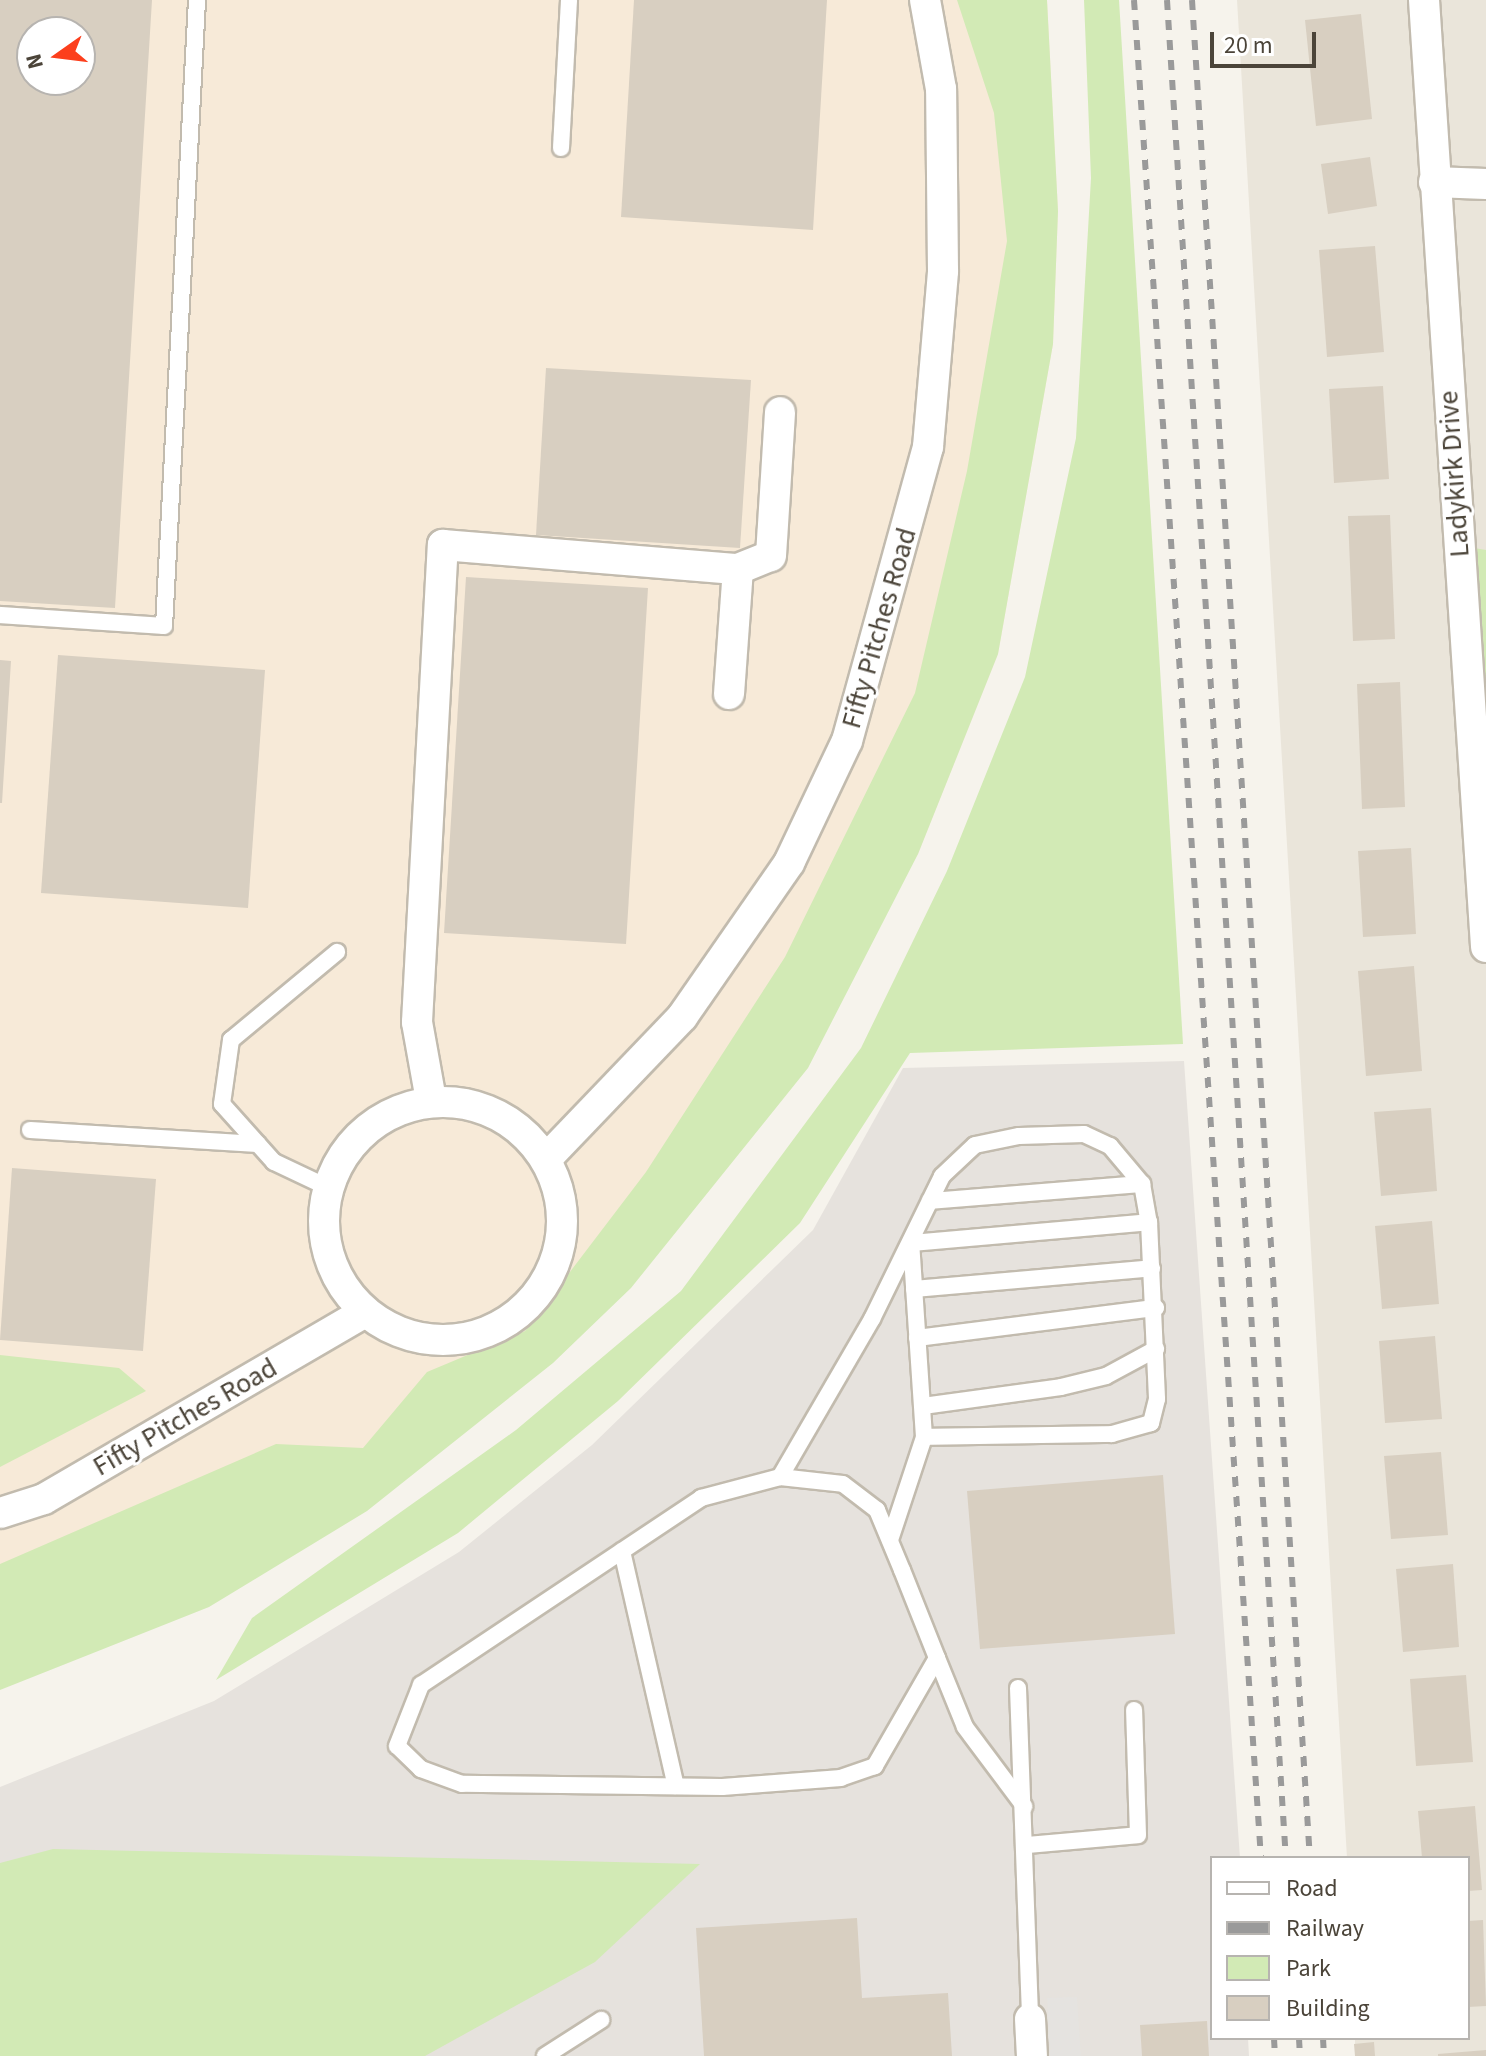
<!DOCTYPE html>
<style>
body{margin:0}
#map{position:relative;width:1486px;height:2056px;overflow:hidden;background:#f6f3ec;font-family:"Source Sans 3",sans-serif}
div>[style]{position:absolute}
.residential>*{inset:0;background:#eae5da}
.commercial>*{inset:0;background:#f7ead8}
.industrial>*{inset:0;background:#e6e2dd}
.green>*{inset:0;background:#d2eab5}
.parking>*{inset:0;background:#e5e3e0}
.building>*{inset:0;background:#d8cfc1}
.roads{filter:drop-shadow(2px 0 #c2bbae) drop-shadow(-2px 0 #c2bbae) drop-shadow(0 2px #c2bbae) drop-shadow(0 -2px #c2bbae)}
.lane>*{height:16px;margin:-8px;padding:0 8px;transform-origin:8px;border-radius:8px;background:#fff}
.street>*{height:30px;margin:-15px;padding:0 15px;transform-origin:15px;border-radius:15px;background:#fff}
.street>.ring{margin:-15px;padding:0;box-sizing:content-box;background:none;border:30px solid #fff;border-radius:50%}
.rail>*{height:6px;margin-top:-3px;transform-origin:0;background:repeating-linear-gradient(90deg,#9a9a9a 0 10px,transparent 0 20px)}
span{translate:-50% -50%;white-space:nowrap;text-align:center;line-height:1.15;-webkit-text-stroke:6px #fff;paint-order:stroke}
.street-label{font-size:28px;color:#4b4439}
.legend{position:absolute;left:1210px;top:1856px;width:260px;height:184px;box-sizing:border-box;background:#fff;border:2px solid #b7b4b0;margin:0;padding:10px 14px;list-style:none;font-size:24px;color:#4b4439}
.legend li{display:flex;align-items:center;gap:16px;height:40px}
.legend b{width:40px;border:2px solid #b7b4b0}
.north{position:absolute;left:16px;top:16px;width:80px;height:80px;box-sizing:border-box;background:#fff;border:2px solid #b7b4b0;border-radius:50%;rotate:256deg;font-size:22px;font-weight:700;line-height:32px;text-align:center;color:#4b4439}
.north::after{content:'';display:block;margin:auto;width:28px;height:36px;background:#fc3f1d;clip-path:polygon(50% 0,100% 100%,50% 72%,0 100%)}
.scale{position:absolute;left:1210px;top:32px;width:106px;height:36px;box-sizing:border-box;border:4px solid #4b4439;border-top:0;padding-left:10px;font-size:24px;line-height:28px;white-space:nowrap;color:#4b4439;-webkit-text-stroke:6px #fff;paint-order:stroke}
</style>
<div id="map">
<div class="residential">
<i style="clip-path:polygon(1237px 0,1486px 0,1486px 2056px,1355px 2056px,1355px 2038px,1468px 2038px,1468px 1858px,1347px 1858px)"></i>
</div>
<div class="commercial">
<i style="clip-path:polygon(evenodd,0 0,1047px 0,1058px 211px,1053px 344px,998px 654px,918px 854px,797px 1054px,531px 1356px,0 1658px,0 0,32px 32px,80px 32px,80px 80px,32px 80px,32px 32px)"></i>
</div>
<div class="industrial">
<i style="clip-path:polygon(1184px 1061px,1240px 1858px,1212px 1858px,1212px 2038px,1248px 2038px,1249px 2056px,0 2056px,0 1787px,214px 1701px,459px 1552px,592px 1445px,813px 1230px,903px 1068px)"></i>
</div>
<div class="green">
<i style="clip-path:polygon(957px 0,1047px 0,1058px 211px,1053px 344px,998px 654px,918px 854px,808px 1068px,631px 1288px,553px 1363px,367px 1511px,209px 1607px,0 1690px,0 1564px,276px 1444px,363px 1448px,427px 1372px,525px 1331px,646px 1172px,785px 957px,915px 693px,967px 471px,1007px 241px,994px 113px)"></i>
<i style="clip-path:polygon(1084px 0,1119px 0,1183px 1044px,910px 1053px,800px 1223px,618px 1401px,458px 1533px,216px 1680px,252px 1618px,516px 1430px,681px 1291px,861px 1048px,947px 871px,1025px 677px,1076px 438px,1091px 178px)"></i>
<i style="clip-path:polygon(1474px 548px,1486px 550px,1486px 704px)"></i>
<i style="clip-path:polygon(0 1355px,119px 1368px,146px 1391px,0 1467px)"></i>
<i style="clip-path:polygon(53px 1849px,700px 1864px,595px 1962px,425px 2056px,0 2056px,0 1863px)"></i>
</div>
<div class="parking">
<i style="clip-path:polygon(1077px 1997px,1081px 2056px,1050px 2056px,1047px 1998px)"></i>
</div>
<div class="building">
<i style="clip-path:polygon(evenodd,0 0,152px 0,115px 608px,0 601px,0 0,32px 32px,80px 32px,80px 80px,32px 80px,32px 32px)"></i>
<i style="clip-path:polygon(634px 0,827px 0,813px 230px,621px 217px)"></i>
<i style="clip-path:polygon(1361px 14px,1372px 119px,1316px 126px,1305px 20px)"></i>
<i style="clip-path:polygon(1370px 157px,1377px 206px,1328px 214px,1321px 164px)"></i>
<i style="clip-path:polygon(1375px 246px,1384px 352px,1327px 357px,1319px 250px)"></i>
<i style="clip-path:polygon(546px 368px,751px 380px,740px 548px,536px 535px)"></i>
<i style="clip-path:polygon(1383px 386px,1389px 479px,1334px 483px,1329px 389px)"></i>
<i style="clip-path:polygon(1390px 515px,1395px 639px,1353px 641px,1348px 516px)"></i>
<i style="clip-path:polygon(466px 577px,648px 588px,626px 944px,444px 933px)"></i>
<i style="clip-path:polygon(58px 655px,265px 670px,248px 908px,41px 893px)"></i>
<i style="clip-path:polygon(0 660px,11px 661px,2px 803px,0 803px)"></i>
<i style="clip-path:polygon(1400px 682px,1405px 807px,1362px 809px,1357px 684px)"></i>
<i style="clip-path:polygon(1411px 848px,1416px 934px,1363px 937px,1358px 851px)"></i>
<i style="clip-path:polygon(1414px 966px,1422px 1071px,1366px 1076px,1358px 971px)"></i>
<i style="clip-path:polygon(1431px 1108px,1437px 1191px,1381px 1196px,1374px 1112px)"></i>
<i style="clip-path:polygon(12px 1168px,156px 1179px,143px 1351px,0 1340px)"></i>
<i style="clip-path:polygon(1432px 1221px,1439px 1304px,1382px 1309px,1375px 1226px)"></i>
<i style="clip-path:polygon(1435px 1336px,1442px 1419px,1385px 1423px,1379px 1341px)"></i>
<i style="clip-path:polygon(1441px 1452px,1448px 1535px,1391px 1539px,1384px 1456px)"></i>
<i style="clip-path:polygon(1163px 1475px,1175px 1634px,980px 1649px,967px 1491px)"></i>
<i style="clip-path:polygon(1453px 1564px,1459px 1647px,1403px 1652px,1396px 1569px)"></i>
<i style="clip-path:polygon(1466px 1675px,1473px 1762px,1416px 1766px,1410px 1679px)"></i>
<i style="clip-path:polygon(1475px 1806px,1482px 1890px,1468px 1891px,1468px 1858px,1422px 1858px,1418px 1811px)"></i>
<i style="clip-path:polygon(857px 1918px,862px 1998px,948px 1993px,952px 2056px,704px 2056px,696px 1928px)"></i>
<i style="clip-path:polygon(1483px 1920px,1486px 2006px,1468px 2007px,1468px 1921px)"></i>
<i style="clip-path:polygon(1207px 2021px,1209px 2056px,1142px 2056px,1140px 2025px)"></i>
<i style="clip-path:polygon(1374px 2042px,1375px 2056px,1355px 2056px,1354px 2044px)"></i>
<i style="clip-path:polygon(1486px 2050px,1486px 2056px,1438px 2056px,1438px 2054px)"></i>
</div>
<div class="roads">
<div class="lane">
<i style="left:561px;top:148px;width:148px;rotate:-86.9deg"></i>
<i style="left:0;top:615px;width:164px;rotate:3.8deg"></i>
<i style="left:164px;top:626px;width:627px;rotate:-86.98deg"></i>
<i style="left:30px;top:1130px;width:228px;rotate:3.5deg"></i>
<i style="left:327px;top:1187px;width:59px;rotate:-154.7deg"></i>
<i style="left:274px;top:1162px;width:78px;rotate:-131.9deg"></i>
<i style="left:222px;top:1104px;width:65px;rotate:-82deg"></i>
<i style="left:231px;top:1040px;width:138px;rotate:-39.7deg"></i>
<i style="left:930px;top:1201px;width:213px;rotate:-4.6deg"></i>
<i style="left:914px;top:1289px;width:239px;rotate:-5deg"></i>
<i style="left:917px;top:1338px;width:241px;rotate:-7.2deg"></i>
<i style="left:923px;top:1406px;width:139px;rotate:-7.8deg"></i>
<i style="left:1061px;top:1387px;width:46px;rotate:-13.7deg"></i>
<i style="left:1106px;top:1376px;width:57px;rotate:-28.4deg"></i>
<i style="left:780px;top:1477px;width:183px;rotate:-59.8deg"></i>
<i style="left:872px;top:1319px;width:159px;rotate:-63.9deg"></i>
<i style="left:942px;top:1176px;width:45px;rotate:-43.2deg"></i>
<i style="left:975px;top:1145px;width:45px;rotate:-11.6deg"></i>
<i style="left:1019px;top:1136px;width:65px;rotate:-1.8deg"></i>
<i style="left:1084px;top:1134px;width:29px;rotate:25deg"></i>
<i style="left:1110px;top:1146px;width:50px;rotate:49.9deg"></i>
<i style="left:1142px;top:1184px;width:39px;rotate:80deg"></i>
<i style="left:1149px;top:1222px;width:177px;rotate:87.4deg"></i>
<i style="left:1157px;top:1399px;width:25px;rotate:104deg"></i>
<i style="left:1151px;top:1423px;width:41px;rotate:164.2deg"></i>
<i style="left:1112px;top:1434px;width:188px;rotate:179.1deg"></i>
<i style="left:890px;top:1540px;width:108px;rotate:-71.7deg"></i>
<i style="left:924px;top:1437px;width:194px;rotate:-93.8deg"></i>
<i style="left:911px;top:1243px;width:239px;rotate:-5deg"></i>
<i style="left:622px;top:1551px;width:241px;rotate:77.1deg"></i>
<i style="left:937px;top:1658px;width:125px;rotate:119.9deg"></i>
<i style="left:875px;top:1766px;width:36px;rotate:161deg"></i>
<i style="left:841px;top:1778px;width:119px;rotate:175.7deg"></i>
<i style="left:722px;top:1787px;width:260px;rotate:-179.3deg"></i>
<i style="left:462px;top:1784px;width:44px;rotate:-159.9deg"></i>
<i style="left:421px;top:1769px;width:33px;rotate:-136deg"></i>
<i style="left:397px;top:1746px;width:66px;rotate:-68.5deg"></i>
<i style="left:421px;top:1685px;width:337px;rotate:-33.7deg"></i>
<i style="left:701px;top:1498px;width:82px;rotate:-14.9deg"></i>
<i style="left:780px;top:1477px;width:63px;rotate:6.3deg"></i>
<i style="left:843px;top:1484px;width:43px;rotate:37.4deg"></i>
<i style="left:877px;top:1510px;width:65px;rotate:67.4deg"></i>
<i style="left:902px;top:1570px;width:95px;rotate:68.3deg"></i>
<i style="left:937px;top:1658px;width:74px;rotate:67.9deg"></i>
<i style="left:965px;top:1727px;width:99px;rotate:53.2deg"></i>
<i style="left:1018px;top:1688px;width:331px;rotate:87.9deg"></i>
<i style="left:1027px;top:1845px;width:111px;rotate:-5.1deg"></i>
<i style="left:1138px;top:1835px;width:125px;rotate:-91.8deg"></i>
<i style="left:545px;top:2056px;width:67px;rotate:-32.7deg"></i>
</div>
<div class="street">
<i style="left:1424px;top:0;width:949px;rotate:86.25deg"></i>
<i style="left:1434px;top:182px;width:52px;rotate:2.2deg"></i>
<i style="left:729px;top:694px;width:125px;rotate:-85.9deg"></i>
<i style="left:431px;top:1100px;width:79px;rotate:-100.2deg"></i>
<i style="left:417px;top:1022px;width:478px;rotate:-86.9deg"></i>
<i style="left:443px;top:545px;width:296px;rotate:4.7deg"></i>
<i style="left:738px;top:569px;width:35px;rotate:-22deg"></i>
<i style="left:771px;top:556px;width:144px;rotate:-86.4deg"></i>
<i class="ring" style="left:324px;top:1102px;width:208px;height:208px"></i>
<i style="left:546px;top:1159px;width:197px;rotate:-46.2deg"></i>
<i style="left:682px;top:1017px;width:188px;rotate:-55.2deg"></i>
<i style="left:789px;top:863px;width:135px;rotate:-64.6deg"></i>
<i style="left:847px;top:741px;width:305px;rotate:-74.6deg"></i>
<i style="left:928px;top:447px;width:177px;rotate:-85.1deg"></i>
<i style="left:943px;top:271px;width:182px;rotate:-90.6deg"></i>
<i style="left:941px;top:89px;width:90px;rotate:-100.2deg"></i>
<i style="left:0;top:1513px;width:46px;rotate:-17.7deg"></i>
<i style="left:44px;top:1499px;width:371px;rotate:-30.2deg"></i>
<i style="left:1030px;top:2019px;width:37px;rotate:87deg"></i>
</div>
</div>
<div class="rail">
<i style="left:1134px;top:0;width:1862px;rotate:86.09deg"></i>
<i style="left:1167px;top:0;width:1862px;rotate:86.34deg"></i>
<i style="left:1192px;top:0;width:1862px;rotate:86.37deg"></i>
<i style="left:1274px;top:2038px;width:18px;rotate:87deg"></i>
<i style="left:1299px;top:2038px;width:18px;rotate:87deg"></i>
<i style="left:1323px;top:2038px;width:18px;rotate:87deg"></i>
</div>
<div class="street-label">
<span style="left:1454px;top:474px;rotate:-94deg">Ladykirk Drive</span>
<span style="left:879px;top:628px;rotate:-74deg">Fifty Pitches Road</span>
<span style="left:185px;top:1417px;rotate:-30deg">Fifty Pitches Road</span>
</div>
<ul class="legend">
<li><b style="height:10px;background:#fff"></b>Road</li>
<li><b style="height:10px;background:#9a9a9a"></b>Railway</li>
<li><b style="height:22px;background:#d2eab5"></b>Park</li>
<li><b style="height:22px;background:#d8cfc1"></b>Building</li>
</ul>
<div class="north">N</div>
<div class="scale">20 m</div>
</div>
